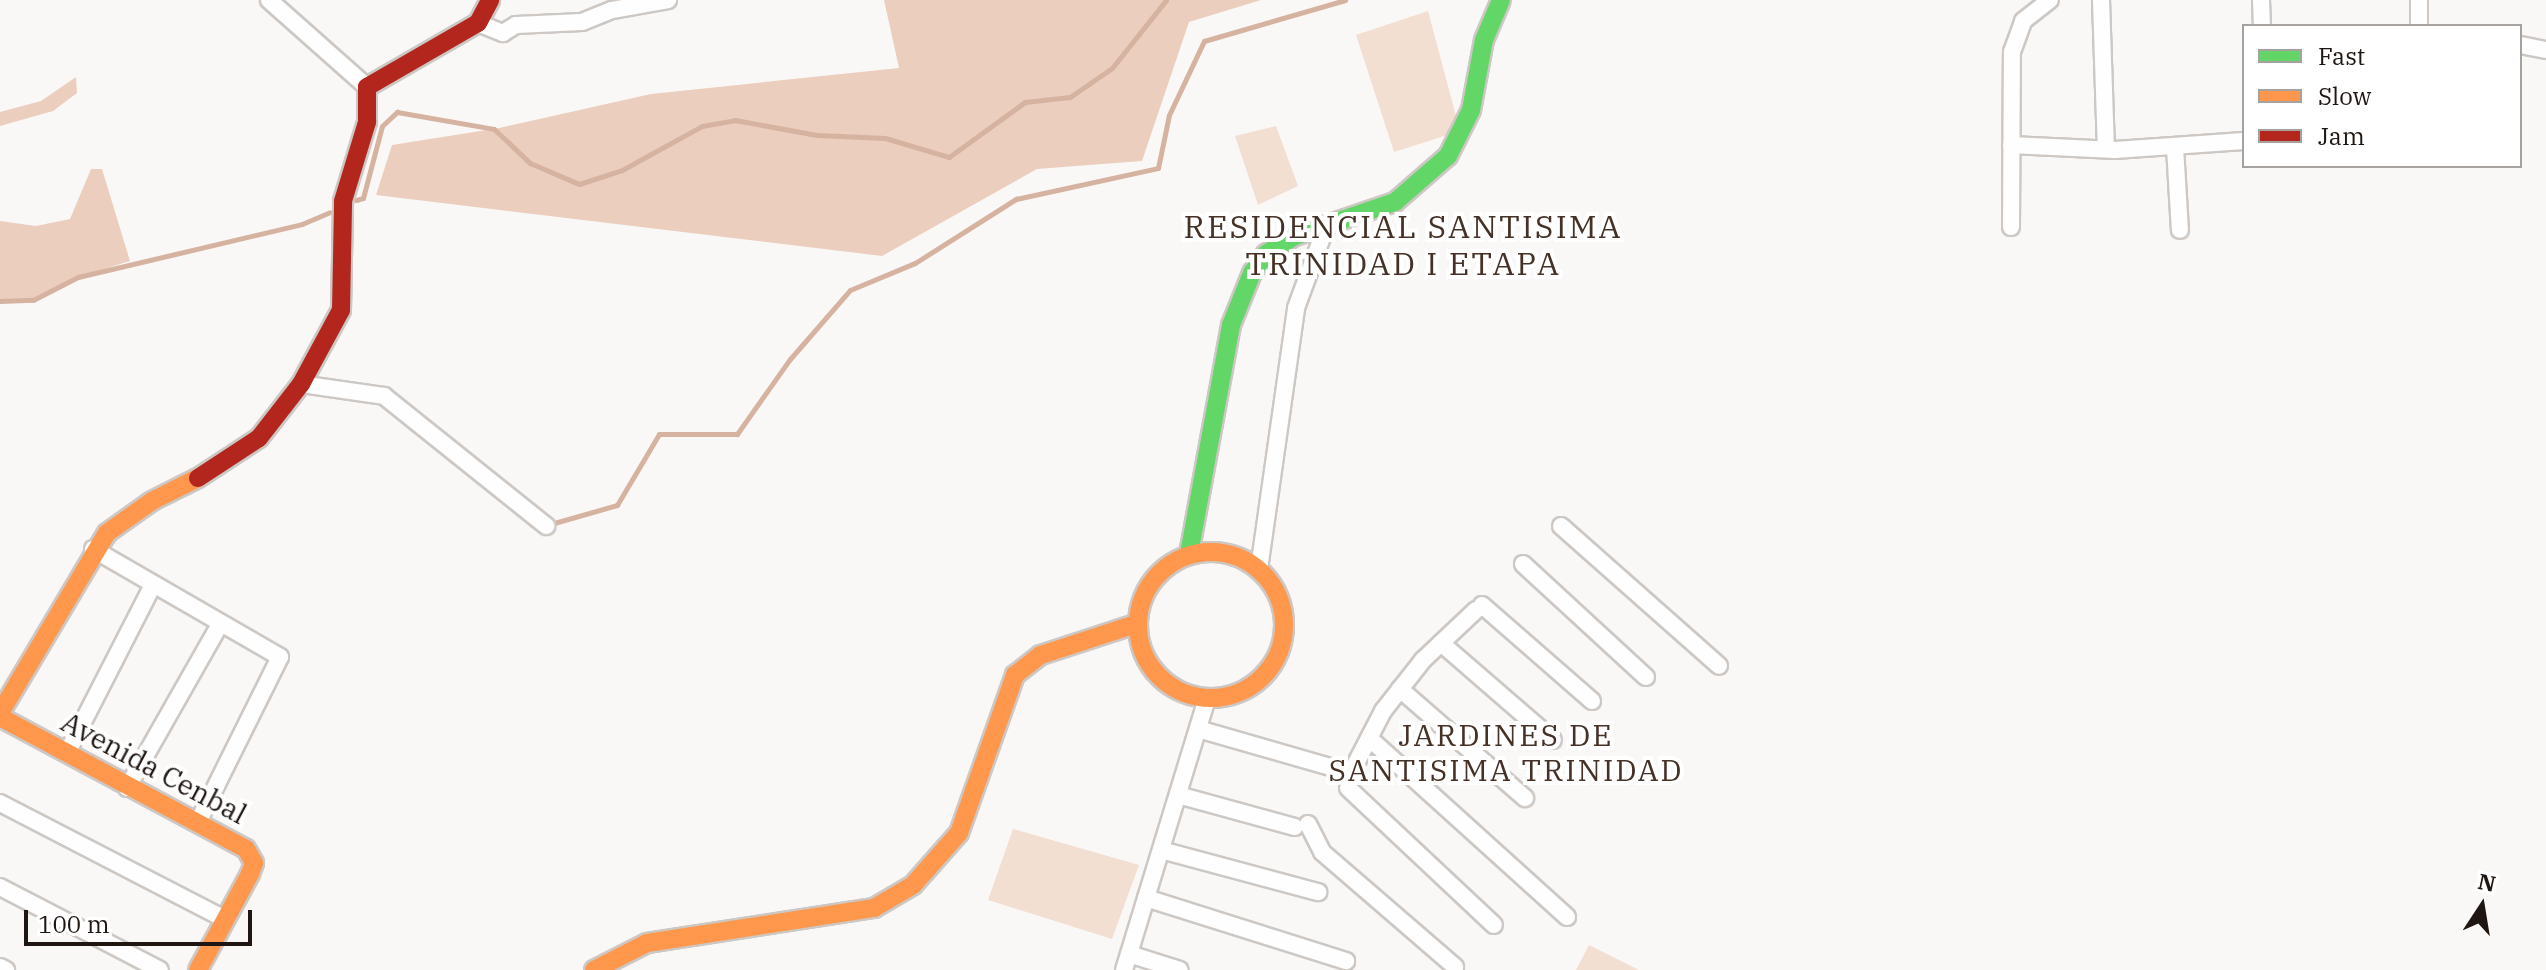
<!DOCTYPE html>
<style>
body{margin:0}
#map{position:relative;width:2546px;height:970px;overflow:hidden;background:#faf8f6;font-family:"IBM Plex Serif",serif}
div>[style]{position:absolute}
.green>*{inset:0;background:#f3ded2}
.forest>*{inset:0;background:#ebcebe}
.stream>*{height:5px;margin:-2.5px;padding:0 2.5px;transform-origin:2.5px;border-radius:2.5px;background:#d6b3a1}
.roads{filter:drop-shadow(2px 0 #cdc8c4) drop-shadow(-2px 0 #cdc8c4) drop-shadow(0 2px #cdc8c4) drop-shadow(0 -2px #cdc8c4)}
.street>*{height:16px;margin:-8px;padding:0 8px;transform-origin:8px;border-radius:8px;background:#fefefe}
.fast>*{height:18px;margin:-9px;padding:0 9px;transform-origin:9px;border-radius:9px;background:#63d668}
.slow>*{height:18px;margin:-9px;padding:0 9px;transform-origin:9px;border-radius:9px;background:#ff974d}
.slow>.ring{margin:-9px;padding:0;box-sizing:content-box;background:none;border:18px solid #ff974d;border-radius:50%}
.jam>*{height:18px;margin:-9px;padding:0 9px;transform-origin:9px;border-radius:9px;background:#b3261e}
span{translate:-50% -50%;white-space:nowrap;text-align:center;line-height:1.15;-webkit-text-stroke:8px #fff;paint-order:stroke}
.street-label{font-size:28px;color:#1f1611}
.neighbourhood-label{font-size:30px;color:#453126;letter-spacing:2px}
.quarter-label{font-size:32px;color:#453126;letter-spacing:2px}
.legend{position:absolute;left:2242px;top:24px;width:280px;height:144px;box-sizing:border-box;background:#fff;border:2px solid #a5a2a0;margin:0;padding:10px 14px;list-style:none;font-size:24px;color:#1f1611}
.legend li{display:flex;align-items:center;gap:16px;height:40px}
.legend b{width:40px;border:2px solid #a5a2a0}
.north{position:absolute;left:2442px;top:866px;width:80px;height:80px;-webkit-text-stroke:6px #fff;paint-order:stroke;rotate:12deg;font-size:22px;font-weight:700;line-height:32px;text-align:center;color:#1f1611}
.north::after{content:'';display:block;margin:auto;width:28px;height:36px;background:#1f1611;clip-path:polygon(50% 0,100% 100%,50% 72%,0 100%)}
.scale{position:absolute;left:24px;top:910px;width:228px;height:36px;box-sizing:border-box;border:4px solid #1f1611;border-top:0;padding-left:10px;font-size:24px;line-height:28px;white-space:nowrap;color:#1f1611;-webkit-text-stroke:6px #fff;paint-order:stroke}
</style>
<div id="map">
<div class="green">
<i style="clip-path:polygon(1428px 11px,1460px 131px,1394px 152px,1356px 35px)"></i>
<i style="clip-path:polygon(1276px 126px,1298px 186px,1258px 205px,1235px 136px)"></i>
<i style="clip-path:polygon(1013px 829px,1139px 865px,1112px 939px,988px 900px)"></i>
<i style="clip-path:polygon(1589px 945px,1639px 970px,1576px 970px)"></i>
</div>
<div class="forest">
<i style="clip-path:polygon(884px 0,1261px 0,1189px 22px,1142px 161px,1037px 169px,882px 256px,376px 195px,392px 145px,499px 128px,651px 94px,899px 68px)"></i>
<i style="clip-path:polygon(76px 77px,77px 93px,53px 111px,0 126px,0 112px,41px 101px)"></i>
<i style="clip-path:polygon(91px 169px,102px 169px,130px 261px,78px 277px,29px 300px,0 301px,0 221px,36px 226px,70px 219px)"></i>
</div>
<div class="stream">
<i style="left:356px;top:200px;width:7px;rotate:-16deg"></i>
<i style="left:363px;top:198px;width:74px;rotate:-75.2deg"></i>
<i style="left:382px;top:126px;width:21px;rotate:-43deg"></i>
<i style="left:397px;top:112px;width:98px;rotate:9.9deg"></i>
<i style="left:494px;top:129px;width:50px;rotate:43.4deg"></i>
<i style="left:530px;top:163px;width:53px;rotate:23.2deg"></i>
<i style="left:579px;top:184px;width:45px;rotate:-18deg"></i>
<i style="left:622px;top:170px;width:91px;rotate:-28.8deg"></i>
<i style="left:702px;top:126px;width:34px;rotate:-10deg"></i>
<i style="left:735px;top:120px;width:83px;rotate:10.4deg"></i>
<i style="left:817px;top:135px;width:68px;rotate:2.5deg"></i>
<i style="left:885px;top:138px;width:67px;rotate:16.5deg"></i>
<i style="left:949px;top:157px;width:94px;rotate:-35.9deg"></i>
<i style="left:1025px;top:102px;width:45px;rotate:-6.3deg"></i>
<i style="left:1070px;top:97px;width:51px;rotate:-34.6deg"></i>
<i style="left:1112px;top:68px;width:87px;rotate:-51.5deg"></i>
<i style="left:0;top:301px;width:33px;rotate:-2deg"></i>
<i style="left:33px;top:300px;width:51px;rotate:-27.1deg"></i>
<i style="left:78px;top:277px;width:230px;rotate:-13.3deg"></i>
<i style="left:302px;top:224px;width:30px;rotate:-23deg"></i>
<i style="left:547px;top:525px;width:73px;rotate:-15.9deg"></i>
<i style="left:617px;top:505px;width:82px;rotate:-59.4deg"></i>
<i style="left:659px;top:434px;width:78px"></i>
<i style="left:737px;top:434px;width:92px;rotate:-54.8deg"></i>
<i style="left:790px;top:359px;width:91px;rotate:-49deg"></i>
<i style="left:850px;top:290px;width:70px;rotate:-22.6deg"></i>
<i style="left:915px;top:263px;width:120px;rotate:-32.4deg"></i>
<i style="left:1016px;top:199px;width:145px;rotate:-12.3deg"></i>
<i style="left:1158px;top:168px;width:54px;rotate:-78.3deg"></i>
<i style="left:1169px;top:115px;width:82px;rotate:-64.7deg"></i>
<i style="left:1204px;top:41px;width:147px;rotate:-16.2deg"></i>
</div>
<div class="roads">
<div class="street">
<i style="left:269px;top:0;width:131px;rotate:41.6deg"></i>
<i style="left:2101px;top:0;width:147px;rotate:88.1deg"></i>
<i style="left:2261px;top:0;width:26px;rotate:88deg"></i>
<i style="left:2419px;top:0;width:26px;rotate:90deg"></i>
<i style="left:478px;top:23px;width:27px;rotate:22deg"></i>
<i style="left:503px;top:33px;width:15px;rotate:-32deg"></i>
<i style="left:516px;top:25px;width:66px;rotate:-2.6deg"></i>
<i style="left:582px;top:22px;width:32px;rotate:-22deg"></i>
<i style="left:612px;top:10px;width:57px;rotate:-10.1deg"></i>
<i style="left:2520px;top:45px;width:26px;rotate:11deg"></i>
<i style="left:2011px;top:145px;width:104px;rotate:2.8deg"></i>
<i style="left:2115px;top:150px;width:129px;rotate:-4deg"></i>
<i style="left:2175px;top:147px;width:83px;rotate:86.6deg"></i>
<i style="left:2011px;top:227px;width:175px;rotate:-89.7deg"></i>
<i style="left:2012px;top:52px;width:33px;rotate:-70deg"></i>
<i style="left:2023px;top:21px;width:34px;rotate:-38deg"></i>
<i style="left:301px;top:384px;width:84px;rotate:8.2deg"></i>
<i style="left:384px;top:396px;width:208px;rotate:38.7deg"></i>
<i style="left:1561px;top:526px;width:211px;rotate:41.5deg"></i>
<i style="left:93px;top:549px;width:216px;rotate:30deg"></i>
<i style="left:280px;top:657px;width:184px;rotate:116.4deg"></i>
<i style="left:1523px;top:564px;width:167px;rotate:42.6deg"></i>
<i style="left:1259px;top:569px;width:264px;rotate:-81.9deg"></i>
<i style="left:1296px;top:308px;width:84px;rotate:-69.8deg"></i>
<i style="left:1482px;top:605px;width:146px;rotate:41.1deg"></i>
<i style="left:1441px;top:643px;width:148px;rotate:40.9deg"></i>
<i style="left:1400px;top:689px;width:166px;rotate:41.1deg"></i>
<i style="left:1198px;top:729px;width:159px;rotate:16deg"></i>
<i style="left:1351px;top:773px;width:70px;rotate:-62.7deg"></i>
<i style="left:1383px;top:711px;width:65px;rotate:-51.9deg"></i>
<i style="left:1423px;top:660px;width:73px;rotate:-43.3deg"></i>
<i style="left:1369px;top:738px;width:267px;rotate:42.1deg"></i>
<i style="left:67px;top:753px;width:186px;rotate:-62.9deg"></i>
<i style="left:127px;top:788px;width:189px;rotate:-60.4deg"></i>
<i style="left:1348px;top:788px;width:200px;rotate:43.2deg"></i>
<i style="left:1178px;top:795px;width:121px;rotate:15.3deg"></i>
<i style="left:0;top:803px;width:253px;rotate:27.3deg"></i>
<i style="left:1308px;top:824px;width:31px;rotate:63deg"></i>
<i style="left:1322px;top:852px;width:176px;rotate:40.8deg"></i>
<i style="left:1161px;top:850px;width:163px;rotate:15deg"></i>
<i style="left:0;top:887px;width:180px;rotate:27.4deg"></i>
<i style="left:1146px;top:898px;width:210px;rotate:17.5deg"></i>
<i style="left:1129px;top:954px;width:53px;rotate:17.4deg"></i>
<i style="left:0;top:967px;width:7px;rotate:27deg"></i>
<i style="left:1124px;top:970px;width:283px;rotate:-73deg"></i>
</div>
<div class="fast">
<i style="left:1189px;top:554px;width:233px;rotate:-79.6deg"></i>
<i style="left:1231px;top:325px;width:56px;rotate:-68deg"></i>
<i style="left:1252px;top:273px;width:24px;rotate:-54deg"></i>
<i style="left:1266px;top:254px;width:34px;rotate:-32deg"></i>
<i style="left:1295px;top:236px;width:106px;rotate:-18.8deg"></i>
<i style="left:1395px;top:202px;width:70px;rotate:-41deg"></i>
<i style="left:1448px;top:156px;width:51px;rotate:-63.4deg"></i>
<i style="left:1471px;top:110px;width:71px;rotate:-79.5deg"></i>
<i style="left:1484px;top:40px;width:43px;rotate:-67deg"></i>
</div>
<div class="slow">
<i class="ring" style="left:1138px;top:552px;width:128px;height:128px"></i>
<i style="left:0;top:713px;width:209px;rotate:-59.3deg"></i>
<i style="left:107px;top:533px;width:55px;rotate:-35.4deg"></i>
<i style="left:152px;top:501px;width:51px;rotate:-26.6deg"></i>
<i style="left:0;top:717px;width:279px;rotate:28.2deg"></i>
<i style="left:246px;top:849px;width:16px;rotate:60deg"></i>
<i style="left:254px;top:863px;width:12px;rotate:110deg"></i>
<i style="left:250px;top:874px;width:109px;rotate:118.4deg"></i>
<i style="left:594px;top:970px;width:59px;rotate:-27deg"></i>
<i style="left:647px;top:943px;width:230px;rotate:-8.8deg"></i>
<i style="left:874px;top:908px;width:45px;rotate:-30.5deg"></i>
<i style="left:913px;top:885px;width:69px;rotate:-48.5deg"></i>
<i style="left:959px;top:833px;width:168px;rotate:-70.5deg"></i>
<i style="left:1015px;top:675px;width:33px;rotate:-38deg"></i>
<i style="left:1041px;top:655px;width:100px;rotate:-18.1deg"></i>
</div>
<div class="jam">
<i style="left:198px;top:478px;width:73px;rotate:-33.3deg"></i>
<i style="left:259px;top:438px;width:68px;rotate:-52.1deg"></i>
<i style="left:301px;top:384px;width:84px;rotate:-61.6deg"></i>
<i style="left:341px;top:310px;width:109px;rotate:-88.9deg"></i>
<i style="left:343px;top:201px;width:83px;rotate:-73.1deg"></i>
<i style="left:367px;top:122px;width:35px;rotate:-90deg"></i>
<i style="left:367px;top:87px;width:128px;rotate:-30deg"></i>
<i style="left:478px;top:23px;width:26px;rotate:-62deg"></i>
</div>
</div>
<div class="street-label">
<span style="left:154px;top:768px;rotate:28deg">Avenida Cenbal</span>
</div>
<div class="neighbourhood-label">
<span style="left:1506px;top:752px">JARDINES DE<br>SANTISIMA TRINIDAD</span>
</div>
<div class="quarter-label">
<span style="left:1403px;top:245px">RESIDENCIAL SANTISIMA<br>TRINIDAD I ETAPA</span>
</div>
<ul class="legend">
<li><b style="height:10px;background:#63d668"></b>Fast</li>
<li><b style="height:10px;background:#ff974d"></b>Slow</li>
<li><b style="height:10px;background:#b3261e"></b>Jam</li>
</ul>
<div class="north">N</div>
<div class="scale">100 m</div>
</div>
